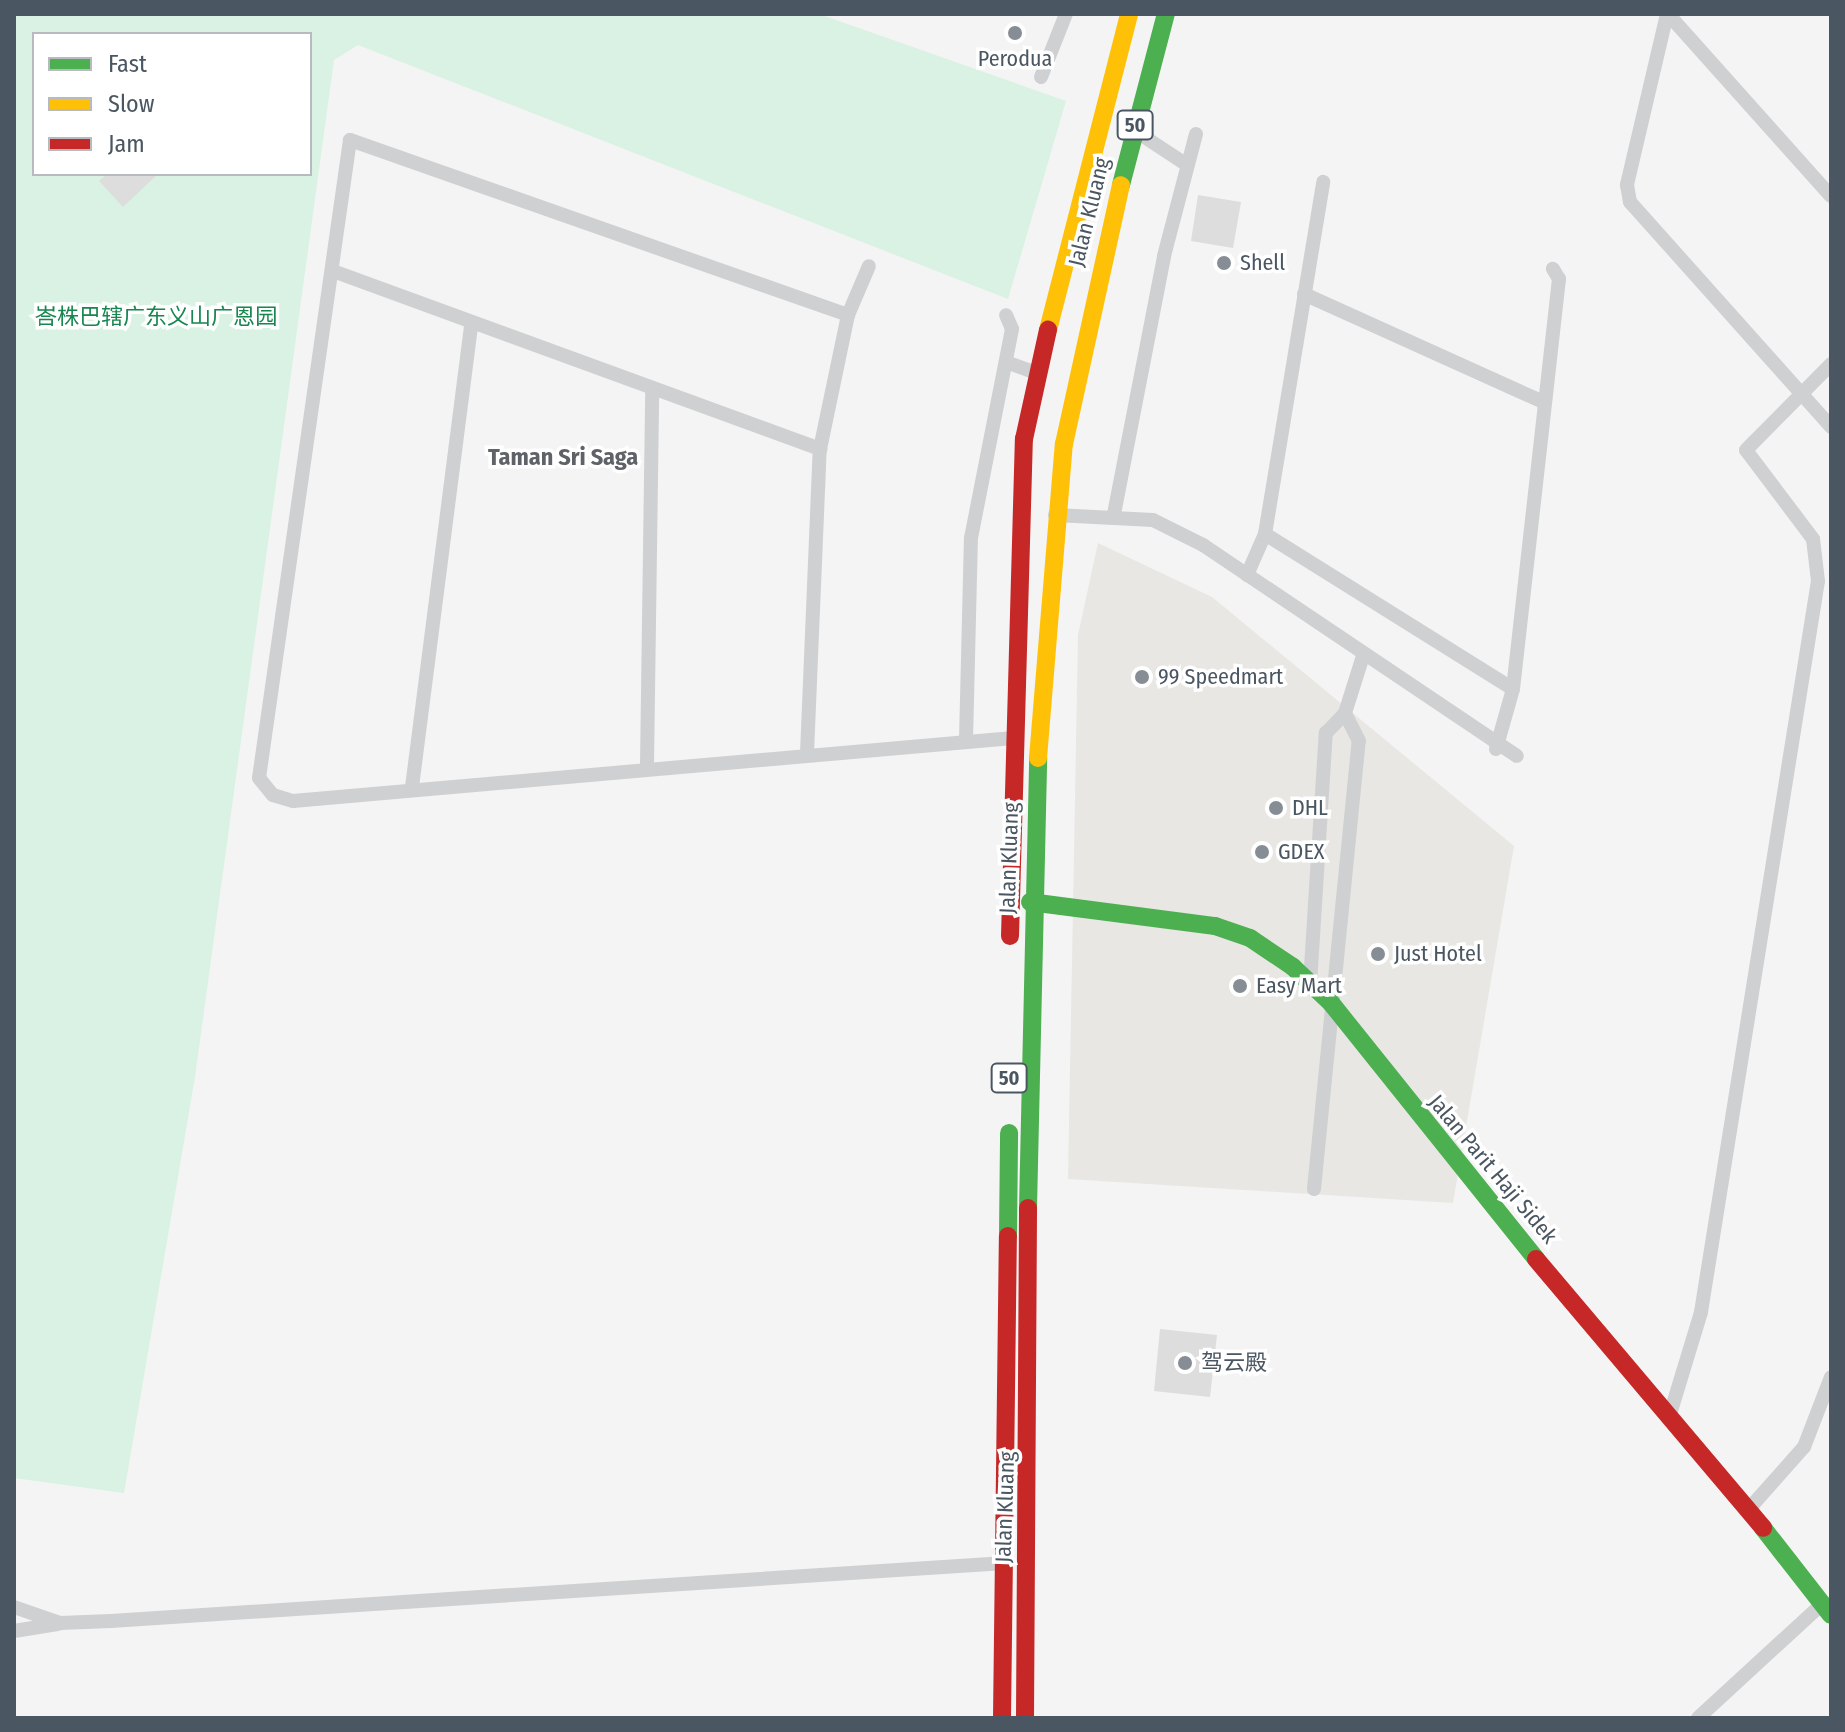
<!DOCTYPE html>
<meta charset="utf-8">
<style>
body{margin:0}
#map{position:relative;width:1845px;height:1732px;overflow:hidden;background:#f4f4f4;font-family:"Fira Sans Condensed","Noto Sans SC",sans-serif}
div>[style]{position:absolute}
.commercial>*{inset:0;background:#e8e7e3}
.green>*{inset:0;background:#d9f2e3}
.building>*{inset:0;background:#ddddde}
.street>*{height:14px;margin:-7px;padding:0 7px;transform-origin:7px;border-radius:7px;background:#ced0d2}
.fast>*{height:18px;margin:-9px;padding:0 9px;transform-origin:9px;border-radius:9px;background:#4caf50}
.slow>*{height:18px;margin:-9px;padding:0 9px;transform-origin:9px;border-radius:9px;background:#ffc107}
.jam>*{height:18px;margin:-9px;padding:0 9px;transform-origin:9px;border-radius:9px;background:#c62828}
.dots>*{width:22px;height:22px;translate:-50% -50%;box-sizing:border-box;border:4px solid #fff;border-radius:50%}
span{translate:-50% -50%;white-space:nowrap;text-align:center;line-height:1.15;-webkit-text-stroke:7px #fff;paint-order:stroke}
.shield-label span{padding:2px 6px;background:#fff;border:2px solid;border-radius:6px;-webkit-text-stroke-width:0}
.shield-label{font-size:20px;color:#4a5661;font-weight:700}
.poi-label{font-size:22px;color:#4a5661}
.left{translate:0 -50%;text-align:left}
.street-label{font-size:22px;color:#4a5661}
.park-label{font-size:22px;color:#17864f}
.neighbourhood-label{font-size:24px;color:#5f6368;font-weight:700}
.frame{position:absolute;inset:0;border:16px solid #4a5661;pointer-events:none}
.legend{position:absolute;left:32px;top:32px;width:280px;height:144px;box-sizing:border-box;background:#fff;border:2px solid #b7bbc0;margin:0;padding:10px 14px;list-style:none;font-size:24px;color:#4a5661}
.legend li{display:flex;align-items:center;gap:16px;height:40px}
.legend b{width:40px;border:2px solid #b7bbc0}
</style>
<div id="map">
<div class="commercial">
<i style="clip-path:polygon(1098px 543px,1212px 597px,1514px 846px,1453px 1203px,1068px 1179px,1078px 635px)"></i>
</div>
<div class="green">
<i style="clip-path:polygon(evenodd,14px 14px,819px 14px,1066px 101px,1008px 299px,358px 45px,334px 60px,195px 1077px,124px 1493px,14px 1478px,14px 14px,34px 34px,310px 34px,310px 174px,34px 174px,34px 34px)"></i>
</div>
<div class="building">
<i style="clip-path:polygon(107px 174px,158px 174px,123px 207px,99px 181px)"></i>
<i style="clip-path:polygon(1198px 195px,1241px 202px,1233px 248px,1191px 241px)"></i>
<i style="clip-path:polygon(1160px 1329px,1217px 1335px,1210px 1397px,1154px 1391px)"></i>
</div>
<div class="street">
<i style="left:1667px;top:14px;width:176px;rotate:103.2deg"></i>
<i style="left:1627px;top:185px;width:17px;rotate:80deg"></i>
<i style="left:1630px;top:202px;width:302px;rotate:48.2deg"></i>
<i style="left:1668px;top:14px;width:244px;rotate:48.2deg"></i>
<i style="left:1041px;top:77px;width:68px;rotate:-68.4deg"></i>
<i style="left:1134px;top:130px;width:64px;rotate:33.4deg"></i>
<i style="left:333px;top:271px;width:519px;rotate:20.08deg"></i>
<i style="left:1304px;top:294px;width:260px;rotate:24.3deg"></i>
<i style="left:848px;top:315px;width:528px;rotate:-160.64deg"></i>
<i style="left:350px;top:140px;width:644px;rotate:98.12deg"></i>
<i style="left:259px;top:778px;width:22px;rotate:51deg"></i>
<i style="left:273px;top:795px;width:21px;rotate:17deg"></i>
<i style="left:293px;top:801px;width:723px;rotate:-5deg"></i>
<i style="left:1006px;top:362px;width:32px;rotate:20deg"></i>
<i style="left:1114px;top:514px;width:263px;rotate:-79deg"></i>
<i style="left:1164px;top:256px;width:126px;rotate:-75.3deg"></i>
<i style="left:1055px;top:515px;width:98px;rotate:2.9deg"></i>
<i style="left:1153px;top:520px;width:56px;rotate:26.6deg"></i>
<i style="left:1203px;top:545px;width:378px;rotate:33.9deg"></i>
<i style="left:1265px;top:534px;width:292px;rotate:32deg"></i>
<i style="left:1247px;top:575px;width:45px;rotate:-66.3deg"></i>
<i style="left:1265px;top:534px;width:357px;rotate:-80.6deg"></i>
<i style="left:966px;top:740px;width:202px;rotate:-88.6deg"></i>
<i style="left:971px;top:538px;width:213px;rotate:-78.9deg"></i>
<i style="left:1012px;top:329px;width:15px;rotate:-113deg"></i>
<i style="left:1496px;top:749px;width:62px;rotate:-74.2deg"></i>
<i style="left:1513px;top:689px;width:413px;rotate:-83.6deg"></i>
<i style="left:1559px;top:279px;width:12px;rotate:-121deg"></i>
<i style="left:807px;top:753px;width:304px;rotate:-87.6deg"></i>
<i style="left:820px;top:449px;width:137px;rotate:-78.2deg"></i>
<i style="left:848px;top:315px;width:53px;rotate:-66.8deg"></i>
<i style="left:647px;top:765px;width:375px;rotate:-89.2deg"></i>
<i style="left:412px;top:787px;width:464px;rotate:-82.7deg"></i>
<i style="left:1310px;top:984px;width:252px;rotate:-86.4deg"></i>
<i style="left:1326px;top:733px;width:28px;rotate:-46deg"></i>
<i style="left:1345px;top:713px;width:60px;rotate:-72.5deg"></i>
<i style="left:1314px;top:1189px;width:450px;rotate:-84.3deg"></i>
<i style="left:1359px;top:741px;width:31px;rotate:-117deg"></i>
<i style="left:1671px;top:1411px;width:103px;rotate:-73.1deg"></i>
<i style="left:1701px;top:1312px;width:740px;rotate:-80.91deg"></i>
<i style="left:1818px;top:581px;width:42px;rotate:-96.8deg"></i>
<i style="left:1813px;top:539px;width:111px;rotate:-127deg"></i>
<i style="left:1746px;top:450px;width:121px;rotate:-45.3deg"></i>
<i style="left:1748px;top:1510px;width:84px;rotate:-48.4deg"></i>
<i style="left:1804px;top:1447px;width:75px;rotate:-68.9deg"></i>
<i style="left:14px;top:1607px;width:49px;rotate:19.2deg"></i>
<i style="left:60px;top:1623px;width:51px;rotate:-2.2deg"></i>
<i style="left:111px;top:1621px;width:896px;rotate:-3.71deg"></i>
<i style="left:14px;top:1631px;width:44px;rotate:-9.2deg"></i>
<i style="left:1698px;top:1718px;width:168px;rotate:-42.6deg"></i>
</div>
<div class="fast">
<i style="left:1121px;top:185px;width:177px;rotate:-75.3deg"></i>
<i style="left:1030px;top:902px;width:187px;rotate:7.4deg"></i>
<i style="left:1215px;top:926px;width:37px;rotate:19deg"></i>
<i style="left:1250px;top:938px;width:52px;rotate:34deg"></i>
<i style="left:1293px;top:967px;width:52px;rotate:43.5deg"></i>
<i style="left:1331px;top:1003px;width:328px;rotate:51.3deg"></i>
<i style="left:1028px;top:1208px;width:450px;rotate:-88.7deg"></i>
<i style="left:1008px;top:1236px;width:103px;rotate:-89.4deg"></i>
<i style="left:1763px;top:1528px;width:110px;rotate:52deg"></i>
</div>
<div class="slow">
<i style="left:1048px;top:330px;width:326px;rotate:-75.6deg"></i>
<i style="left:1038px;top:758px;width:315px;rotate:-85.3deg"></i>
<i style="left:1064px;top:444px;width:265px;rotate:-77.6deg"></i>
</div>
<div class="jam">
<i style="left:1010px;top:936px;width:497px;rotate:-88.4deg"></i>
<i style="left:1024px;top:439px;width:112px;rotate:-77.6deg"></i>
<i style="left:1536px;top:1259px;width:352px;rotate:49.8deg"></i>
<i style="left:1002px;top:1718px;width:482px;rotate:-89.3deg"></i>
<i style="left:1025px;top:1718px;width:510px;rotate:-89.66deg"></i>
</div>
<div class="dots">
<i style="left:1015px;top:33px;background:#868d94"></i>
<i style="left:1224px;top:263px;background:#868d94"></i>
<i style="left:1142px;top:677px;background:#868d94"></i>
<i style="left:1276px;top:808px;background:#868d94"></i>
<i style="left:1262px;top:852px;background:#868d94"></i>
<i style="left:1378px;top:954px;background:#868d94"></i>
<i style="left:1240px;top:986px;background:#868d94"></i>
<i style="left:1185px;top:1363px;background:#868d94"></i>
</div>
<div class="shield-label">
<span style="left:1135px;top:125px">50</span>
<span style="left:1009px;top:1078px">50</span>
</div>
<div class="poi-label">
<span style="left:1015px;top:59px">Perodua</span>
<span class="left" style="left:1240px;top:263px">Shell</span>
<span class="left" style="left:1158px;top:677px">99 Speedmart</span>
<span class="left" style="left:1292px;top:808px">DHL</span>
<span class="left" style="left:1278px;top:852px">GDEX</span>
<span class="left" style="left:1394px;top:954px">Just Hotel</span>
<span class="left" style="left:1256px;top:986px">Easy Mart</span>
<span class="left" style="left:1201px;top:1363px">驾云殿</span>
</div>
<div class="street-label">
<span style="left:1089px;top:212px;rotate:-76deg">Jalan Kluang</span>
<span style="left:1009px;top:858px;rotate:-88deg">Jalan Kluang</span>
<span style="left:1493px;top:1169px;rotate:50deg">Jalan Parit Haji Sidek</span>
<span style="left:1005px;top:1507px;rotate:-88deg">Jalan Kluang</span>
</div>
<div class="park-label">
<span style="left:156px;top:317px">峇株巴辖广东义山广恩园</span>
</div>
<div class="neighbourhood-label">
<span style="left:563px;top:458px">Taman Sri Saga</span>
</div>
<div class="frame"></div>
<ul class="legend">
<li><b style="height:10px;background:#4caf50"></b>Fast</li>
<li><b style="height:10px;background:#ffc107"></b>Slow</li>
<li><b style="height:10px;background:#c62828"></b>Jam</li>
</ul>
</div>
